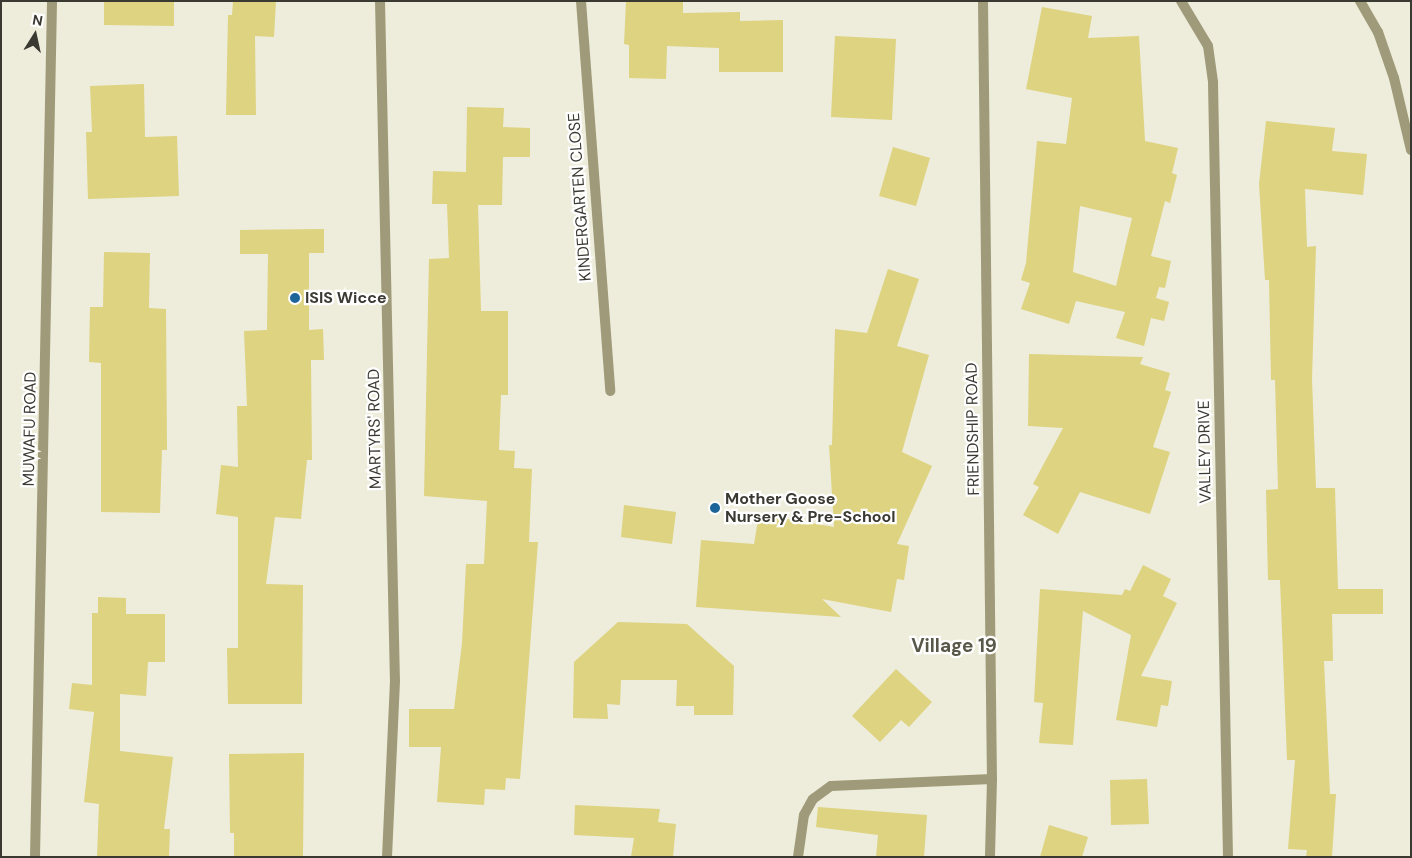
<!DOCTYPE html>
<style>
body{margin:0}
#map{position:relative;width:1412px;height:858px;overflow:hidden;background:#eeecda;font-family:"DM Sans",sans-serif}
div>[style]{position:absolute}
.building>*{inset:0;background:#ddd380}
.minor>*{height:10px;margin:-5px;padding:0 5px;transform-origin:5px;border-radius:5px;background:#9f9b7a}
.dots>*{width:14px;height:14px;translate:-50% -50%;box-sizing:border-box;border:2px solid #fff;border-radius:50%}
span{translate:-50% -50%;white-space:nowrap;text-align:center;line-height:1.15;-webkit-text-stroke:4.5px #fff;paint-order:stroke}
.street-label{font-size:16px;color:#3a3932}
.poi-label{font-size:16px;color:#3a3932;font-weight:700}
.left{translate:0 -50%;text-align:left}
.quarter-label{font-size:19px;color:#595748;font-weight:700}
.frame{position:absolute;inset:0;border:2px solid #3a3932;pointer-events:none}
.north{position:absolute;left:10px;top:10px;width:50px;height:50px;-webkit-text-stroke:4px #fff;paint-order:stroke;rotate:10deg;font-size:14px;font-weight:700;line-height:20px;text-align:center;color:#3a3932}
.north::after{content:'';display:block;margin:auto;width:18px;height:22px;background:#3a3932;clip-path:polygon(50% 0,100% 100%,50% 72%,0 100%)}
</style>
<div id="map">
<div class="building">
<i style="clip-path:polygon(104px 1px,174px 1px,174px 26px,104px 25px)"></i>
<i style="clip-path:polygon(233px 1px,276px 1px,274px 37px,255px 36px,256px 115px,226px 115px,228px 15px,232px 15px)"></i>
<i style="clip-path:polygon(626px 1px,683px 1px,683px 13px,740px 12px,740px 21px,783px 20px,783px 72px,719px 72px,719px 48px,667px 46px,666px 79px,629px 78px,629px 45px,624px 44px)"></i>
<i style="clip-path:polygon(evenodd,1042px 7px,1092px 16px,1088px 38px,1139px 36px,1145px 141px,1178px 148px,1172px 173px,1177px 175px,1170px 203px,1165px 201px,1151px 256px,1171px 261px,1165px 288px,1159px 287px,1156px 298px,1169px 302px,1164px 321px,1151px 318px,1144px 346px,1116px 338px,1125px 312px,1076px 301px,1069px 324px,1021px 309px,1030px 283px,1021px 280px,1026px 263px,1037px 141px,1066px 144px,1072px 98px,1026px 89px,1042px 7px,1080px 206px,1132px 218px,1116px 286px,1073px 272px,1080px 206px)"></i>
<i style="clip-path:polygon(835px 36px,896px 39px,892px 120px,831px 117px)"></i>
<i style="clip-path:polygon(144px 84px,145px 137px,177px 136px,179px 196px,88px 199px,86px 132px,92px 132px,90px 86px)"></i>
<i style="clip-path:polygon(467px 107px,504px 108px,503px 127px,530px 128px,530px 157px,503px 157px,502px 205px,478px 205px,481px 311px,508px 311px,508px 395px,501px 395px,499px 450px,515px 451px,514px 468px,532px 469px,529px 542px,538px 542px,520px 779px,506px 778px,505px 790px,485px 789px,484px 805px,437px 802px,441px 747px,409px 747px,409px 709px,454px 709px,462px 643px,466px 564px,484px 564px,487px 501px,424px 496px,429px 259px,449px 258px,447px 204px,432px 204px,433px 171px,466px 172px)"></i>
<i style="clip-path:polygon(1266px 121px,1335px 128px,1332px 151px,1367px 154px,1363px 195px,1305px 189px,1307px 247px,1316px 246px,1312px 379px,1316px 488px,1335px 488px,1338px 589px,1383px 589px,1383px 614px,1332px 614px,1333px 661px,1324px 661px,1330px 794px,1336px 794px,1332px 857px,1306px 857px,1307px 850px,1288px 849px,1295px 760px,1287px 760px,1280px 580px,1268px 580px,1266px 490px,1278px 489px,1275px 380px,1271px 380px,1269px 280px,1265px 280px,1259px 184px)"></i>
<i style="clip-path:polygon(893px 147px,930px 158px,916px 206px,879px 196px)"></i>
<i style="clip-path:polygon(324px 229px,324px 253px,309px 253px,309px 330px,323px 329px,324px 360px,311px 360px,312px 460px,307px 460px,301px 519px,275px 517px,266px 584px,303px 585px,302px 704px,228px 704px,227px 648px,238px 648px,238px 517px,216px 514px,221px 465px,238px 467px,237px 406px,247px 406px,244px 331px,267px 330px,268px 254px,240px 254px,240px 230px)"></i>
<i style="clip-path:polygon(104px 252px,150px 253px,149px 308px,166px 309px,167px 450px,162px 450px,160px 513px,101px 512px,101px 363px,89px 362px,90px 307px,103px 307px)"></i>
<i style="clip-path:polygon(888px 269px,919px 279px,897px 346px,929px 355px,902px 452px,932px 466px,897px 544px,909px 546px,904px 580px,897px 579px,891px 612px,822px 599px,841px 617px,696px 607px,701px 540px,754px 544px,759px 514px,834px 527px,829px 445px,832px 445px,835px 329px,867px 333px)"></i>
<i style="clip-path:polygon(1029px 354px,1143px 357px,1140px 364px,1170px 373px,1165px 390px,1171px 392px,1153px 447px,1170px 452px,1150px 514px,1080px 492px,1058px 534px,1023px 515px,1039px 487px,1033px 484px,1063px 428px,1028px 426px)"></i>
<i style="clip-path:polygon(624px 505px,676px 512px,672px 544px,621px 537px)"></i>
<i style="clip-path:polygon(1143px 565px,1171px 579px,1163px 596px,1177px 603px,1141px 676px,1172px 681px,1168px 706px,1161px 705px,1157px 727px,1116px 720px,1131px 635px,1083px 611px,1073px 745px,1039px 743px,1043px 703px,1034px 702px,1040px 589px,1122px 595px,1125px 589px,1130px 591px)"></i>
<i style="clip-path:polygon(98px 597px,126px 598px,126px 614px,165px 614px,165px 662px,148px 662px,146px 696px,120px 694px,120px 751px,173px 757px,164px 829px,170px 829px,169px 857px,97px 857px,99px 804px,84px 802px,94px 712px,69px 709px,72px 683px,92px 685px,92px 613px,98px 613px)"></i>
<i style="clip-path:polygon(618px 622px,687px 624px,734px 666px,733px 715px,694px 715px,694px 706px,676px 706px,677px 680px,621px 680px,620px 705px,607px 704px,608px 719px,573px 718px,574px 662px)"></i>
<i style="clip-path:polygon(896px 669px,932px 702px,909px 727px,901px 720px,880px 742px,852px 716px)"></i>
<i style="clip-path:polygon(304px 753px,303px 857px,234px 857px,234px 833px,230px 833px,229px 754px)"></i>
<i style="clip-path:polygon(1147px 779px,1149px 824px,1111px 825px,1110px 780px)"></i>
<i style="clip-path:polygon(575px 805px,660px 809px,658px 822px,676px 824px,673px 857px,631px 857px,634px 838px,574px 835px)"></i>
<i style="clip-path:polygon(818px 807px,927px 815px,924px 857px,876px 857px,878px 835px,816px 827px)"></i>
<i style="clip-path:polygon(1049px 825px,1088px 837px,1082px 857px,1040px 857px)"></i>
</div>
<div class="minor">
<i style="left:380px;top:1px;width:680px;rotate:88.74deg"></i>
<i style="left:395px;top:681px;width:176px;rotate:92.6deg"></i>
<i style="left:581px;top:1px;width:391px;rotate:85.7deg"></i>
<i style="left:983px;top:1px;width:778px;rotate:89.34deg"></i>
<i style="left:992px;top:779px;width:78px;rotate:91.5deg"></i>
<i style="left:1181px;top:1px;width:52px;rotate:59deg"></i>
<i style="left:1208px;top:46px;width:37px;rotate:82deg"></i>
<i style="left:1213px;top:83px;width:774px;rotate:88.89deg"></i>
<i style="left:1360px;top:1px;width:36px;rotate:60deg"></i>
<i style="left:1378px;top:32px;width:49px;rotate:70.8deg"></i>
<i style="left:1394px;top:78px;width:74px;rotate:76.7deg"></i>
<i style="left:35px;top:857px;width:856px;rotate:-88.86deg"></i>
<i style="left:798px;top:857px;width:42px;rotate:-81.9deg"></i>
<i style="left:804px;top:815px;width:18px;rotate:-61deg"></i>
<i style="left:813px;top:799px;width:22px;rotate:-36deg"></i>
<i style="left:831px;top:786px;width:161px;rotate:-2.5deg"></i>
</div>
<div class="dots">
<i style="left:295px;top:298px;background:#1d6498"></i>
<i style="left:715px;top:508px;background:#1d6498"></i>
</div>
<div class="street-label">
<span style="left:580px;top:197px;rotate:-94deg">KINDERGARTEN CLOSE</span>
<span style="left:30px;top:429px;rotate:-89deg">MUWAFU ROAD</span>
<span style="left:375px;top:429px;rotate:-91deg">MARTYRS' ROAD</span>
<span style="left:973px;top:429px;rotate:-91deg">FRIENDSHIP ROAD</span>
<span style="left:1205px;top:452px;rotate:-91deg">VALLEY DRIVE</span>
</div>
<div class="poi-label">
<span class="left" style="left:305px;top:298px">ISIS Wicce</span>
<span class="left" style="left:725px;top:508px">Mother Goose<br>Nursery &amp; Pre-School</span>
</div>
<div class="quarter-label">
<span style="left:954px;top:646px">Village 19</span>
</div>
<div class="frame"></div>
<div class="north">N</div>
</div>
